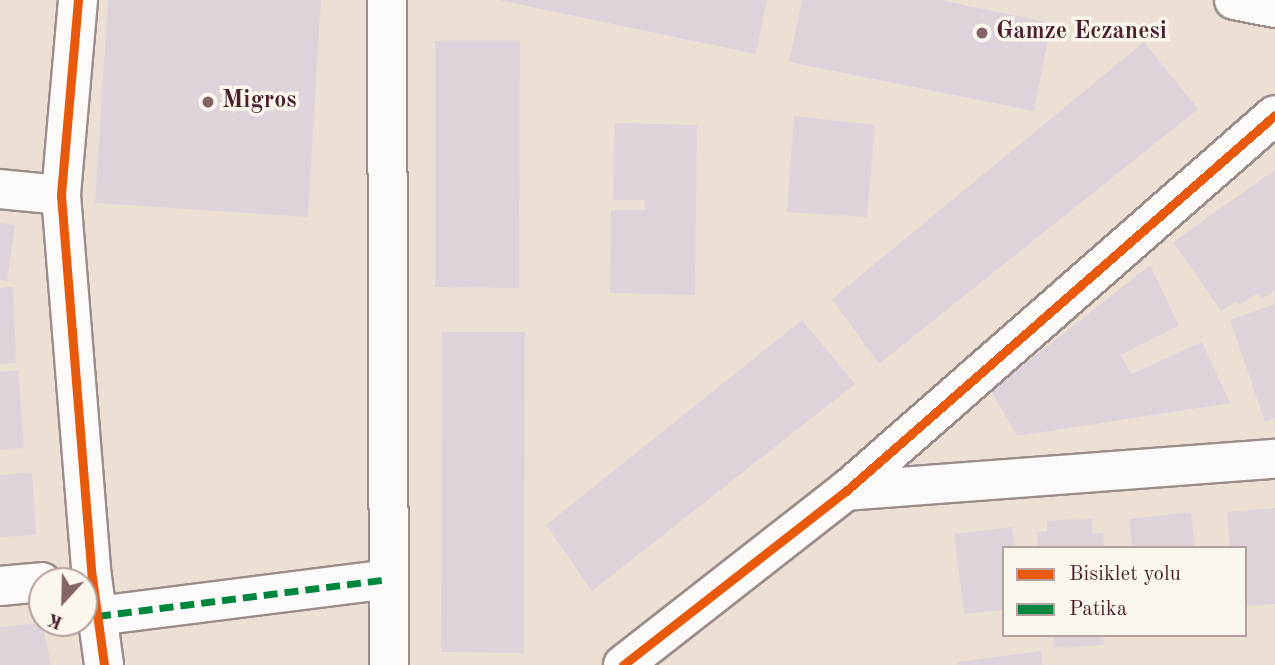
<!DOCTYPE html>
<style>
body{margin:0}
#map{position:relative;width:1275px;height:665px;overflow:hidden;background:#ece0d4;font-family:"Old Standard TT",serif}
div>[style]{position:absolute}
.building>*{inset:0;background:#ded3db}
.roads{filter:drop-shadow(2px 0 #9a8d89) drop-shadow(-2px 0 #9a8d89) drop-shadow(0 2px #9a8d89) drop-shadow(0 -2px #9a8d89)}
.minor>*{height:38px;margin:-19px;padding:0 19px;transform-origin:19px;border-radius:19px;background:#fcfaf9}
.major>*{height:38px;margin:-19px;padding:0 19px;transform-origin:19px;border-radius:19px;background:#fcfaf9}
.quiet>*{height:7px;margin-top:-3.5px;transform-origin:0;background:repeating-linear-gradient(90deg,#00873e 0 14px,transparent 0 21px)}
.cycleway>*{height:9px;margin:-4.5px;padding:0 4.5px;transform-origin:4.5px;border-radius:4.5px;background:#e8590c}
.dots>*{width:19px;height:19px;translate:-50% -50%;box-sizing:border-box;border:4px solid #fbf7ec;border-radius:50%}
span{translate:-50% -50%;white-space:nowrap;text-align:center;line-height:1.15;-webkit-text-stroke:7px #fbf7ec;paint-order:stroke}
.poi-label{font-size:24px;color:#4a1f2b;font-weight:700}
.left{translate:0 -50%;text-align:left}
.legend{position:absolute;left:1002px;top:546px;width:245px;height:91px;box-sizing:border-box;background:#fbf7ec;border:2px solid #b4a19f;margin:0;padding:9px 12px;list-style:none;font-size:21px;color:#4a1f2b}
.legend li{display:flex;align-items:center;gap:14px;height:35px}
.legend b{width:35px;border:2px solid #b4a19f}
.north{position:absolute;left:28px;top:567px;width:70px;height:70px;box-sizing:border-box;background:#fbf7ec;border:2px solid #b4a19f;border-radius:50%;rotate:202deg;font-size:19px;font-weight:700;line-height:28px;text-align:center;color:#4a1f2b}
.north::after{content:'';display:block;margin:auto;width:24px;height:32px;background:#836366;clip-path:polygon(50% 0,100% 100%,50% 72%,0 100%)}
</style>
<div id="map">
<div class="building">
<i style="clip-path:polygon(108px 0,321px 0,308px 217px,95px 203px)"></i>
<i style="clip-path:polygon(499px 0,767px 0,756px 54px)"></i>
<i style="clip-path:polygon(802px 0,940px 0,1051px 23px,1034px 111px,789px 62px)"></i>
<i style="clip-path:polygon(435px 41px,520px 41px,519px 288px,435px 287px)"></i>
<i style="clip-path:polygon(1144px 42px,1198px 109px,879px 364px,832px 299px)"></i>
<i style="clip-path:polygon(794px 116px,875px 125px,867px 217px,787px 212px)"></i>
<i style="clip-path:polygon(615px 123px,697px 125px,695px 295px,610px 293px,611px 210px,645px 210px,645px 200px,613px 200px)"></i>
<i style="clip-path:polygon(1275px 170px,1275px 290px,1262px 299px,1258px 293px,1240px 305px,1236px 301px,1221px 311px,1173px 242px)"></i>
<i style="clip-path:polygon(0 223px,15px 225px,7px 281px,0 280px)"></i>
<i style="clip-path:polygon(1150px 265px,1179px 326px,1121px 355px,1131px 374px,1202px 342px,1230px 403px,1017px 436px,991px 391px)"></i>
<i style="clip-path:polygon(13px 287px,16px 363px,0 364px,0 288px)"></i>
<i style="clip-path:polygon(1275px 304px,1275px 418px,1265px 422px,1230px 320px)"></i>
<i style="clip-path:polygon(802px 320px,855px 384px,592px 591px,546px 525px)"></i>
<i style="clip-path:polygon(442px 332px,525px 332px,524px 653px,441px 652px)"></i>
<i style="clip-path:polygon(18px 370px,24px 448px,0 450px,0 372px)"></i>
<i style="clip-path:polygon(32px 472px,36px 535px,0 537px,0 475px)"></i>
<i style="clip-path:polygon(1275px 508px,1275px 604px,1245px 606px,1245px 548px,1230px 548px,1227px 512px)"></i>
<i style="clip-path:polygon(1191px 512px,1195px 548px,1132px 548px,1129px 519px)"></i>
<i style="clip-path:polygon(1092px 518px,1093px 534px,1103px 533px,1104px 548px,1038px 548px,1037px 532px,1047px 531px,1047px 521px)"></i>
<i style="clip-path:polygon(1012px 527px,1015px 548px,1004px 548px,1004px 610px,964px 614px,954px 534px)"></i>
<i style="clip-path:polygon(42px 623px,51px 665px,0 665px,0 627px)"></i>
<i style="clip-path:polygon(1053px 635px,1103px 635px,1104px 645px,1054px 648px)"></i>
<i style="clip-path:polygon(1041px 651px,1043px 665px,958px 665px,958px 662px)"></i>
</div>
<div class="roads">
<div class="minor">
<i style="left:78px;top:0;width:196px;rotate:95deg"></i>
<i style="left:61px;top:195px;width:383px;rotate:85.4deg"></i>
<i style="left:92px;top:577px;width:89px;rotate:82.2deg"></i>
<i style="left:387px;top:0;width:665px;rotate:89.83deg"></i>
<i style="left:0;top:189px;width:61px;rotate:5.6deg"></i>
<i style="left:846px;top:491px;width:430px;rotate:-4.3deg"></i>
<i style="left:0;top:586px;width:42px;rotate:-5.4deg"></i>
<i style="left:97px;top:616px;width:294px;rotate:-7.2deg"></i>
<i style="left:623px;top:665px;width:283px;rotate:-38deg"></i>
<i style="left:846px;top:491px;width:570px;rotate:-41.23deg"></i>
</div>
<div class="major">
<i style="left:1234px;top:0;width:42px;rotate:11deg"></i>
</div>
</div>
<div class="quiet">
<i style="left:97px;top:616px;width:294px;rotate:-7.2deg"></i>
</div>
<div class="cycleway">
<i style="left:78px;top:0;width:196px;rotate:95deg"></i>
<i style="left:61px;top:195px;width:383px;rotate:85.4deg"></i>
<i style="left:92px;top:577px;width:89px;rotate:82.2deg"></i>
<i style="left:623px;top:665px;width:283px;rotate:-38deg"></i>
<i style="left:846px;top:491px;width:570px;rotate:-41.23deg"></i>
</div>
<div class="dots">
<i style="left:982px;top:33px;background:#836366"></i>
<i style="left:208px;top:102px;background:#836366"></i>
</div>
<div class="poi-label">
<span class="left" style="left:996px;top:33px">Gamze Eczanesi</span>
<span class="left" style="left:222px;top:102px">Migros</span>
</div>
<ul class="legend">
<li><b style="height:9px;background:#e8590c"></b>Bisiklet yolu</li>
<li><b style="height:9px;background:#00873e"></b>Patika</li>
</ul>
<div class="north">K</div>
</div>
